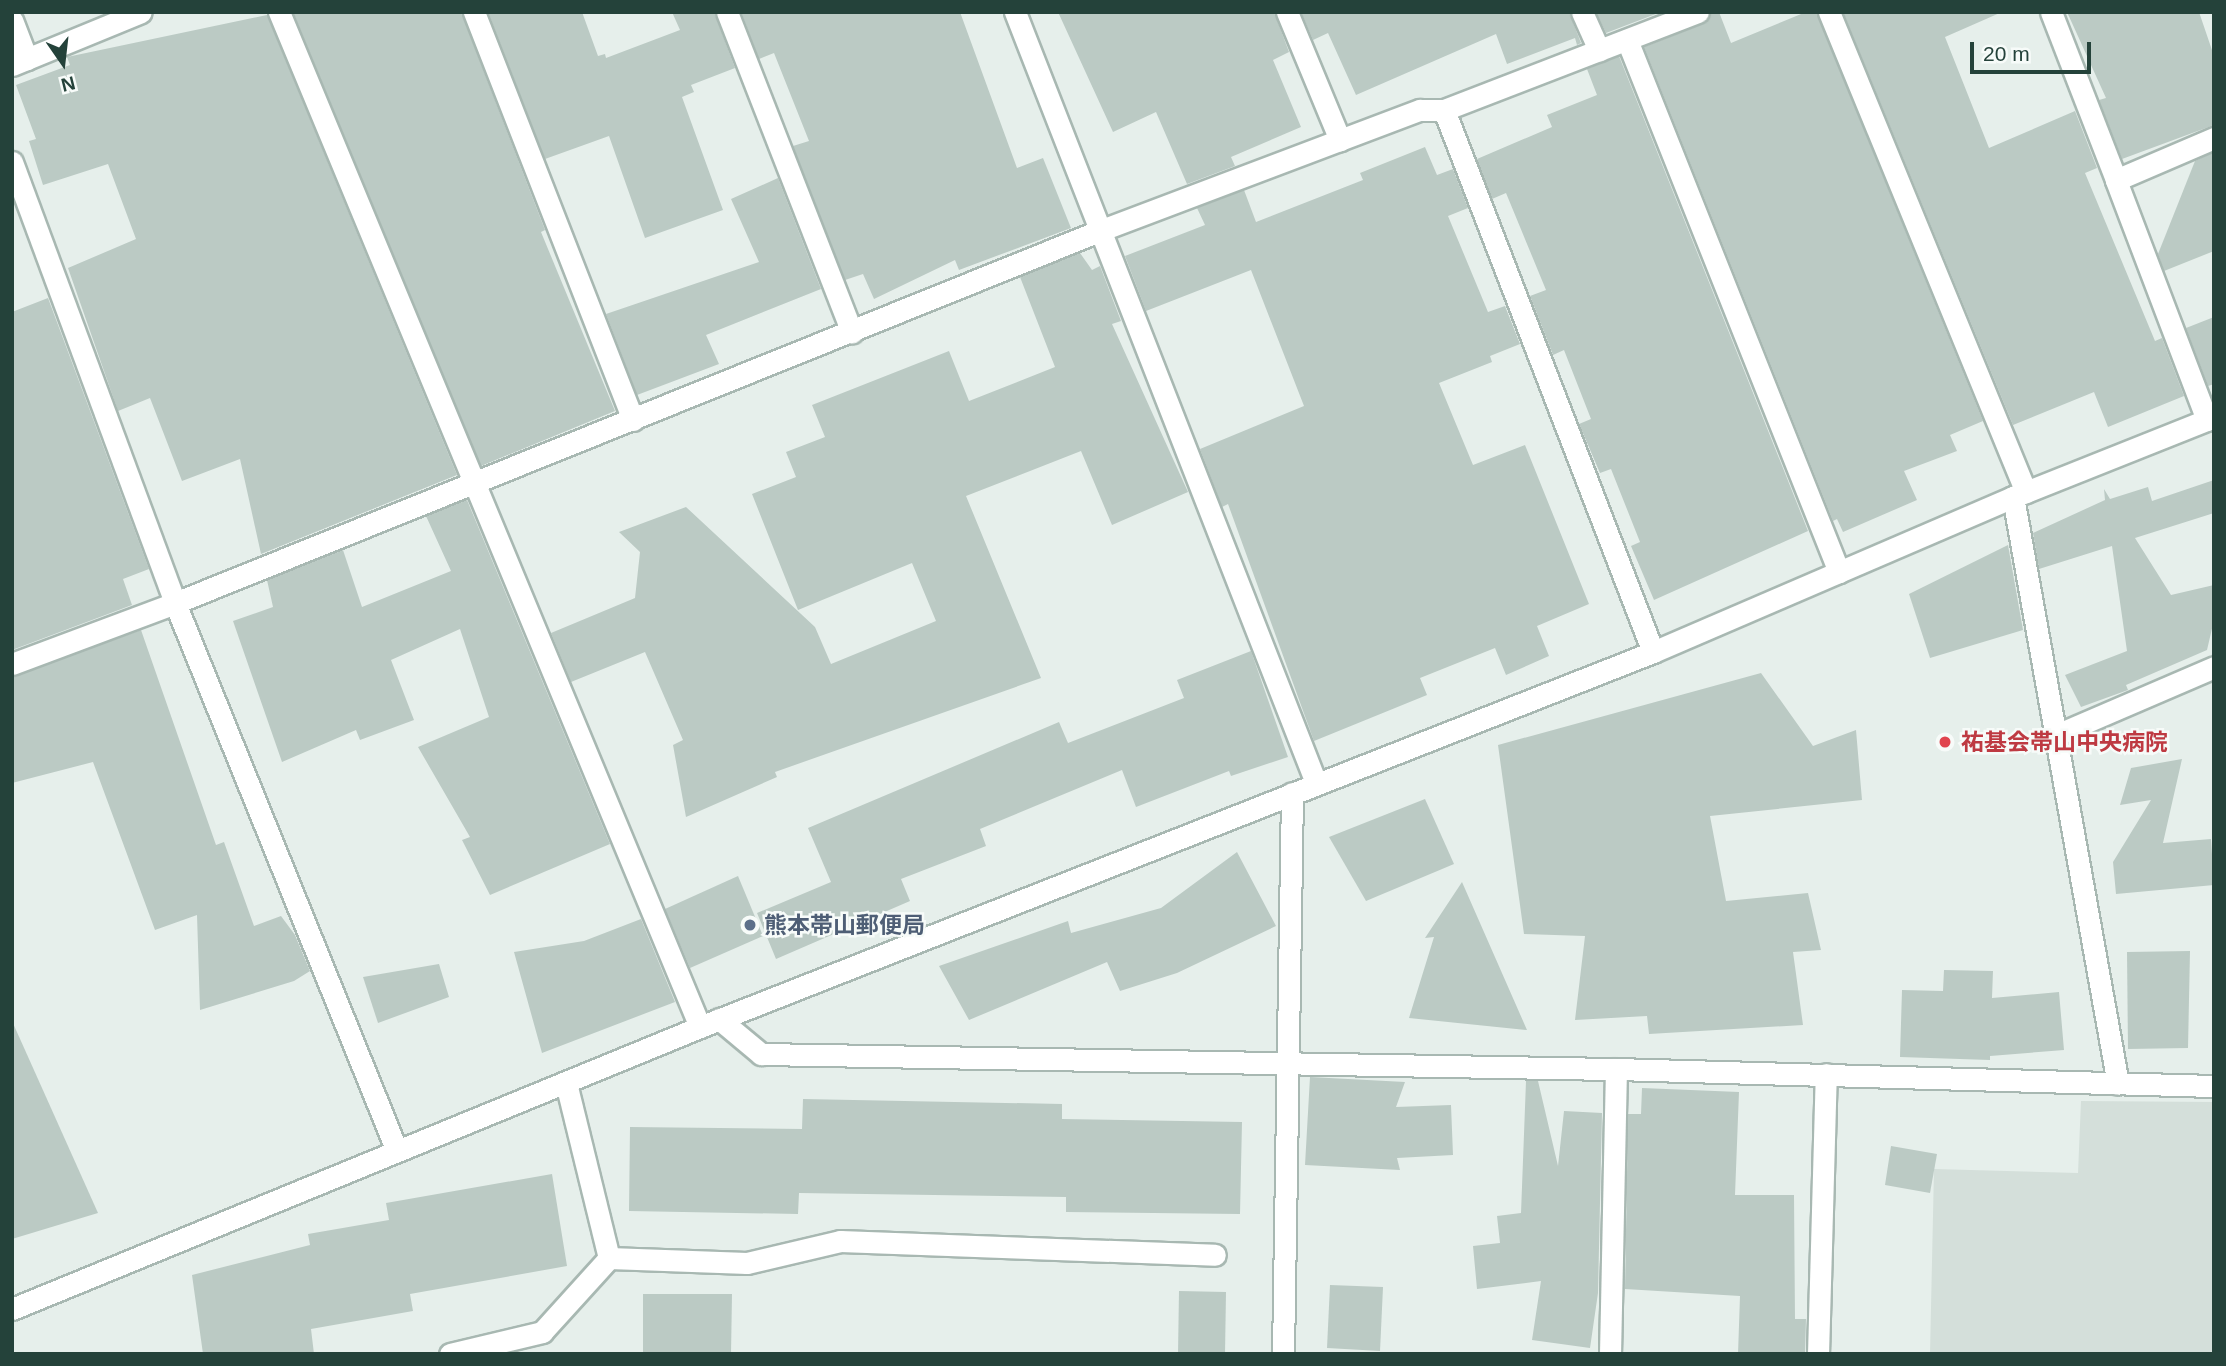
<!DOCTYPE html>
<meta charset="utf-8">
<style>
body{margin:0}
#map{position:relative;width:2226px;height:1366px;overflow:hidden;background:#e6efeb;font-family:Helvetica,"Noto Sans JP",sans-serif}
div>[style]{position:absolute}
.built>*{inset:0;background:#d4dfda}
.building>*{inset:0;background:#bbcac4}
.roads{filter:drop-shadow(2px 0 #a8b8b2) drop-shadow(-2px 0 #a8b8b2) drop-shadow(0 2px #a8b8b2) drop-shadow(0 -2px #a8b8b2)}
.service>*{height:21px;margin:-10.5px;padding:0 10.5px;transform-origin:10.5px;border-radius:10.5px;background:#fff}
.minor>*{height:21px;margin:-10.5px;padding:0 10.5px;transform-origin:10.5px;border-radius:10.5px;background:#fff}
.tertiary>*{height:21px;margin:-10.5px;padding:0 10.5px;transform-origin:10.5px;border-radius:10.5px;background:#fff}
.dots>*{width:19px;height:19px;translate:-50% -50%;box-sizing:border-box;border:4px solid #f7fbf9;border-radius:50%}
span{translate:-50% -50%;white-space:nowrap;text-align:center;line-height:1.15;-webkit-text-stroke:5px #f7fbf9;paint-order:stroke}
.health-label{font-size:23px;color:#be3a42;font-weight:700}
.left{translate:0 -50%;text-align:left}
.service-label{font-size:23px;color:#4e5e75;font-weight:700}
.frame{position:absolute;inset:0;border:14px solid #24423a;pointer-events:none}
.north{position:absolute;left:28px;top:28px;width:70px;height:70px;-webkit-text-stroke:5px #f7fbf9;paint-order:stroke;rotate:166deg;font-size:19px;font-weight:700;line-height:28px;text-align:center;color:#24423a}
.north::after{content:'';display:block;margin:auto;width:24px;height:32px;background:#24423a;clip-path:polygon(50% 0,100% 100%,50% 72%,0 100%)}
.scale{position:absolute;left:1970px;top:42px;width:121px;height:32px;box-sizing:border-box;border:4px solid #24423a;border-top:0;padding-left:9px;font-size:21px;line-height:24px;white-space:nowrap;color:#24423a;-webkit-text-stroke:5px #f7fbf9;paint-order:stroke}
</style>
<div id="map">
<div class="built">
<i style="clip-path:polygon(2081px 1101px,2214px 1102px,2214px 1354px,1930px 1354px,1934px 1169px,2078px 1173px)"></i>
</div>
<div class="building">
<i style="clip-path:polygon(293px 12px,461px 12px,545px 230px,541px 232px,615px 411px,481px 466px)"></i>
<i style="clip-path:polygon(488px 12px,582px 12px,598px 56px,605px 54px,606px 58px,680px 30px,672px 12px,714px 12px,735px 68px,691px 85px,694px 92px,682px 97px,723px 210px,645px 238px,609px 136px,545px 159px)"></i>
<i style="clip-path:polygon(741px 12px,960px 12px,1017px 168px,1043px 158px,1071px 228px,959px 270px,955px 260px,874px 299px,863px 274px,845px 280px,793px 146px,809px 141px,774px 53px,759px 59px)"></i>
<i style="clip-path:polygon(1058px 12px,1274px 12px,1289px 52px,1273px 60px,1301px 127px,1231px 157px,1235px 166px,1187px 184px,1156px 112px,1113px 132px)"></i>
<i style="clip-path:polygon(1301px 12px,1569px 12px,1581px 43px,1577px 45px,1575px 38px,1507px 64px,1496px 34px,1356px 95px,1328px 33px,1313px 40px)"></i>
<i style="clip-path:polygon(1596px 12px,1661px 12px,1606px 33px)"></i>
<i style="clip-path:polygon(1711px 12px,1719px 12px,1731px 43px,1806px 12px,1816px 12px,1983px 421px,1950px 435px,1957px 451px,1904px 471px,1917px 500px,1843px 532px,1837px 519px,1833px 521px,1644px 47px,1703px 24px)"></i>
<i style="clip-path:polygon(1843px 12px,2002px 12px,1945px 37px,1989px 148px,2075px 111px,2097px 168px,2085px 173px,2155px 341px,2162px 338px,2184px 396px,2108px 427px,2094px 392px,2013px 425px)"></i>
<i style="clip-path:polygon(2067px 12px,2199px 12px,2214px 56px,2214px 125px,2122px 159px,2099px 100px,2106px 98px)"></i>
<i style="clip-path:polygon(267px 15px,457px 475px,261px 554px,240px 459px,182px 481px,150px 398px,118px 411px,68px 268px,136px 239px,108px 164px,43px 185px,29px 141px,36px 139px,16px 85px,70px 65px,67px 57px)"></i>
<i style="clip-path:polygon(1619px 56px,1808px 531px,1654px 600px,1631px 546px,1640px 542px,1611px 469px,1600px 473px,1579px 424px,1591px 419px,1564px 350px,1553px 355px,1530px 296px,1546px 290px,1506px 193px,1492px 199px,1477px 159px,1552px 127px,1547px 115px,1597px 95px,1587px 69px)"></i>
<i style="clip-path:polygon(1425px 147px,1437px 175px,1453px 169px,1468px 208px,1448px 216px,1488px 312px,1505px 306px,1520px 344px,1490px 356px,1492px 362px,1439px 383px,1473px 465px,1525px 445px,1589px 604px,1537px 626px,1549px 656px,1506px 675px,1495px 648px,1420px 678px,1427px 695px,1314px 741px,1228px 504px,1222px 507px,1200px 449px,1304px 406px,1251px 270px,1146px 311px,1125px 256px,1205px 225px,1197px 208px,1244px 190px,1256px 222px,1363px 180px,1360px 173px)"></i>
<i style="clip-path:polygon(2214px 152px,2214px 251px,2164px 271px,2158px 254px,2195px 161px)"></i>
<i style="clip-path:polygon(778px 178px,821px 289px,706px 335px,719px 364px,637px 395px,606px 314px,759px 262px,731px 199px)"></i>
<i style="clip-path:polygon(1080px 253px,1092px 270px,1100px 266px,1121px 321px,1112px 324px,1188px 492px,1112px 525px,1081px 451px,966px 496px,1041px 678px,775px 772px,777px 777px,686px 817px,673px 745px,683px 740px,645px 652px,571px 682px,551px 633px,635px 598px,640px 552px,619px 532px,686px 507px,815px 627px,831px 664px,936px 621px,912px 563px,798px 610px,752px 494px,796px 477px,786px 452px,825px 437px,812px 405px,949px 351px,969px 401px,1055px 367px,1020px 277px)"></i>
<i style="clip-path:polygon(48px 298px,149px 569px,123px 579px,132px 605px,12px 650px,12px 312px)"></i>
<i style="clip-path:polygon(2214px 317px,2214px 384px,2208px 386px,2186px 328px)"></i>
<i style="clip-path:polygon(2214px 480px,2214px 513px,2135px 538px,2171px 595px,2214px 585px,2214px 620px,2207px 650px,2126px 685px,2128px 690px,2081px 707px,2065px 675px,2127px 651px,2112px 546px,2039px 569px,2033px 533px,2105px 500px,2104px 489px,2110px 499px,2148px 487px,2152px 501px)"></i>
<i style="clip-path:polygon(467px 500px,610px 844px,490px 895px,462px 840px,470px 837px,418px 747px,489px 717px,460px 629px,391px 660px,414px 720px,360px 740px,356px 730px,282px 762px,233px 621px,273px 607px,267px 580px,343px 550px,362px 607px,451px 571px,426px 516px)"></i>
<i style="clip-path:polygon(2008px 545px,2023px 630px,1930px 658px,1909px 594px)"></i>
<i style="clip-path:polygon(141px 630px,216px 845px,224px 842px,254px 926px,281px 916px,295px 935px,310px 971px,294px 981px,200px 1010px,197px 915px,155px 930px,93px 762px,12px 783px,12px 677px)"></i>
<i style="clip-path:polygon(1251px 651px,1288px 757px,1231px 776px,1229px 771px,1136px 807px,1122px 770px,980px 829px,986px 846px,901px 879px,910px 901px,776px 959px,757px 913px,831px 882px,808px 828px,1059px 722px,1068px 743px,1184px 698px,1177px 680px)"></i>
<i style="clip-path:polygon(1761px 673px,1813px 746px,1856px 730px,1862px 800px,1710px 816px,1726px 901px,1808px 893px,1821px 950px,1793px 952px,1803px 1025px,1649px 1034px,1647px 1016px,1575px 1020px,1585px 936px,1524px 934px,1498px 745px)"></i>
<i style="clip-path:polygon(2182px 759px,2163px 843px,2211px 839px,2214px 885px,2116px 894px,2113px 862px,2151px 800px,2120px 805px,2131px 768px)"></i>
<i style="clip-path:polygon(1425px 799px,1454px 864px,1366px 901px,1329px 837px)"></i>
<i style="clip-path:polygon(1237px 852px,1276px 926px,1177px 973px,1120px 991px,1107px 962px,969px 1020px,939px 966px,1068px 921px,1071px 933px,1161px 908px)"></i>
<i style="clip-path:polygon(738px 876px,763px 936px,690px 968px,665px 909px)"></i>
<i style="clip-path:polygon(1462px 882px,1527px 1030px,1409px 1018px,1434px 937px,1425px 938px)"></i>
<i style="clip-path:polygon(641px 919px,675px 1002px,542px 1053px,514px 952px,584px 941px)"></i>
<i style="clip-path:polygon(2190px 951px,2188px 1048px,2128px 1049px,2127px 952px)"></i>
<i style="clip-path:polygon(439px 964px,449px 997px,378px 1023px,363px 977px)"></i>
<i style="clip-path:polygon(1944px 970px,1993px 971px,1992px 998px,2059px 992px,2064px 1050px,1990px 1056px,1990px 1060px,1900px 1057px,1902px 990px,1943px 991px)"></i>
<i style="clip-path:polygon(12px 1021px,98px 1213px,12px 1239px)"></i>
<i style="clip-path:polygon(1310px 1077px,1405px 1082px,1396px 1107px,1451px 1105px,1453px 1155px,1397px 1158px,1400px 1170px,1305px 1165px)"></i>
<i style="clip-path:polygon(1526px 1081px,1538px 1081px,1558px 1166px,1564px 1111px,1602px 1113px,1598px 1293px,1590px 1348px,1532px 1340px,1541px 1281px,1477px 1289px,1473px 1246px,1500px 1243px,1497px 1216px,1521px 1213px)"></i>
<i style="clip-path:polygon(1642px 1088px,1739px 1092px,1735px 1195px,1794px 1195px,1795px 1319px,1806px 1319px,1805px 1354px,1738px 1354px,1740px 1296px,1625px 1289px,1628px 1114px,1641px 1114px)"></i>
<i style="clip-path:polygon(803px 1099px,1062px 1104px,1062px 1119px,1242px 1122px,1240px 1214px,1066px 1212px,1066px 1197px,799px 1193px,798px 1214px,629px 1211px,630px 1127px,802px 1129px)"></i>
<i style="clip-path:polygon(1891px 1146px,1937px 1154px,1930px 1193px,1885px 1185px)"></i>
<i style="clip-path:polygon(552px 1174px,567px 1266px,410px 1294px,413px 1311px,311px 1329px,314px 1354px,203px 1354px,192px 1275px,310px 1245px,308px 1234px,389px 1220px,386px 1203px)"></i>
<i style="clip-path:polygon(1330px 1285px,1383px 1287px,1380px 1351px,1327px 1348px)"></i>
<i style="clip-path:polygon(1179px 1291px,1226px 1292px,1225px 1354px,1178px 1354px)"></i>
<i style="clip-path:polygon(643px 1294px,732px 1294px,731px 1354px,643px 1354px)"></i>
</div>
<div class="roads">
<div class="service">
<i style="left:566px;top:1083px;width:180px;rotate:76.2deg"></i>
<i style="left:609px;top:1258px;width:138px;rotate:2.1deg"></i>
<i style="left:747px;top:1263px;width:96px;rotate:-13.3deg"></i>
<i style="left:840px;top:1241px;width:375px;rotate:2.1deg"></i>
<i style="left:450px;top:1354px;width:95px;rotate:-13.4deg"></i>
<i style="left:542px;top:1332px;width:100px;rotate:-47.8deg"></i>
</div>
<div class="minor">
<i style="left:279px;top:12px;width:1099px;rotate:67.47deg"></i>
<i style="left:474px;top:12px;width:438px;rotate:68.7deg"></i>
<i style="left:727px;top:12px;width:344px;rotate:68.7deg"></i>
<i style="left:1015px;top:12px;width:828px;rotate:68.67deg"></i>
<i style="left:1287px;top:12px;width:139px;rotate:67.5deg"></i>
<i style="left:1582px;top:12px;width:42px;rotate:65.9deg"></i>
<i style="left:1829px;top:12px;width:519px;rotate:67.69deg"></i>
<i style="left:2051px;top:12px;width:180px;rotate:68.8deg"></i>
<i style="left:12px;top:20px;width:42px;rotate:69deg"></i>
<i style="left:1627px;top:40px;width:573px;rotate:68.27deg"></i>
<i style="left:12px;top:65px;width:139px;rotate:-22.3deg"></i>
<i style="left:1444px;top:110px;width:581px;rotate:68.91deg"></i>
<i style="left:12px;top:162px;width:470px;rotate:69.7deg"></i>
<i style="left:175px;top:603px;width:591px;rotate:67.95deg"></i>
<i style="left:2207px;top:420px;width:257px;rotate:-110.8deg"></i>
<i style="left:2116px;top:180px;width:107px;rotate:-23.2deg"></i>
<i style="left:2013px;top:497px;width:596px;rotate:79.86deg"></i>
<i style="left:12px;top:664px;width:174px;rotate:-20.5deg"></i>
<i style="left:175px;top:603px;width:996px;rotate:-21.93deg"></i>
<i style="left:1099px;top:231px;width:343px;rotate:-20.7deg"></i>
<i style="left:1420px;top:110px;width:24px"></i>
<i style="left:1444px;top:110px;width:272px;rotate:-21.1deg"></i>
<i style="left:2054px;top:736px;width:174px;rotate:-23.3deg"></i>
<i style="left:719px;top:1019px;width:55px;rotate:39.8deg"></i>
<i style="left:761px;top:1054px;width:855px;rotate:1.01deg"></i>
<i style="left:1616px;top:1069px;width:598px;rotate:1.63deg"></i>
<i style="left:1283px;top:1354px;width:561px;rotate:-89.08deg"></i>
<i style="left:1610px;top:1354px;width:285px;rotate:-88.8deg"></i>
<i style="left:1818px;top:1354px;width:280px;rotate:-88.4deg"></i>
</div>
<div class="tertiary">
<i style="left:12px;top:1309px;width:744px;rotate:-22.29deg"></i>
<i style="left:700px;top:1027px;width:1024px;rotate:-21.48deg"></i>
<i style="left:1653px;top:652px;width:392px;rotate:-23.3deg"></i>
<i style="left:2013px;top:497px;width:216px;rotate:-21.7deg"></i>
</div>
</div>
<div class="dots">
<i style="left:1945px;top:742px;background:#e0444e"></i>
<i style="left:750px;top:925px;background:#5c6f8a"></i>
</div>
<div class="health-label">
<span class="left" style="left:1961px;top:742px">祐基会帯山中央病院</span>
</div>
<div class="service-label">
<span class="left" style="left:764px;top:925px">熊本帯山郵便局</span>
</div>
<div class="frame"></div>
<div class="north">N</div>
<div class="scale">20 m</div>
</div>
